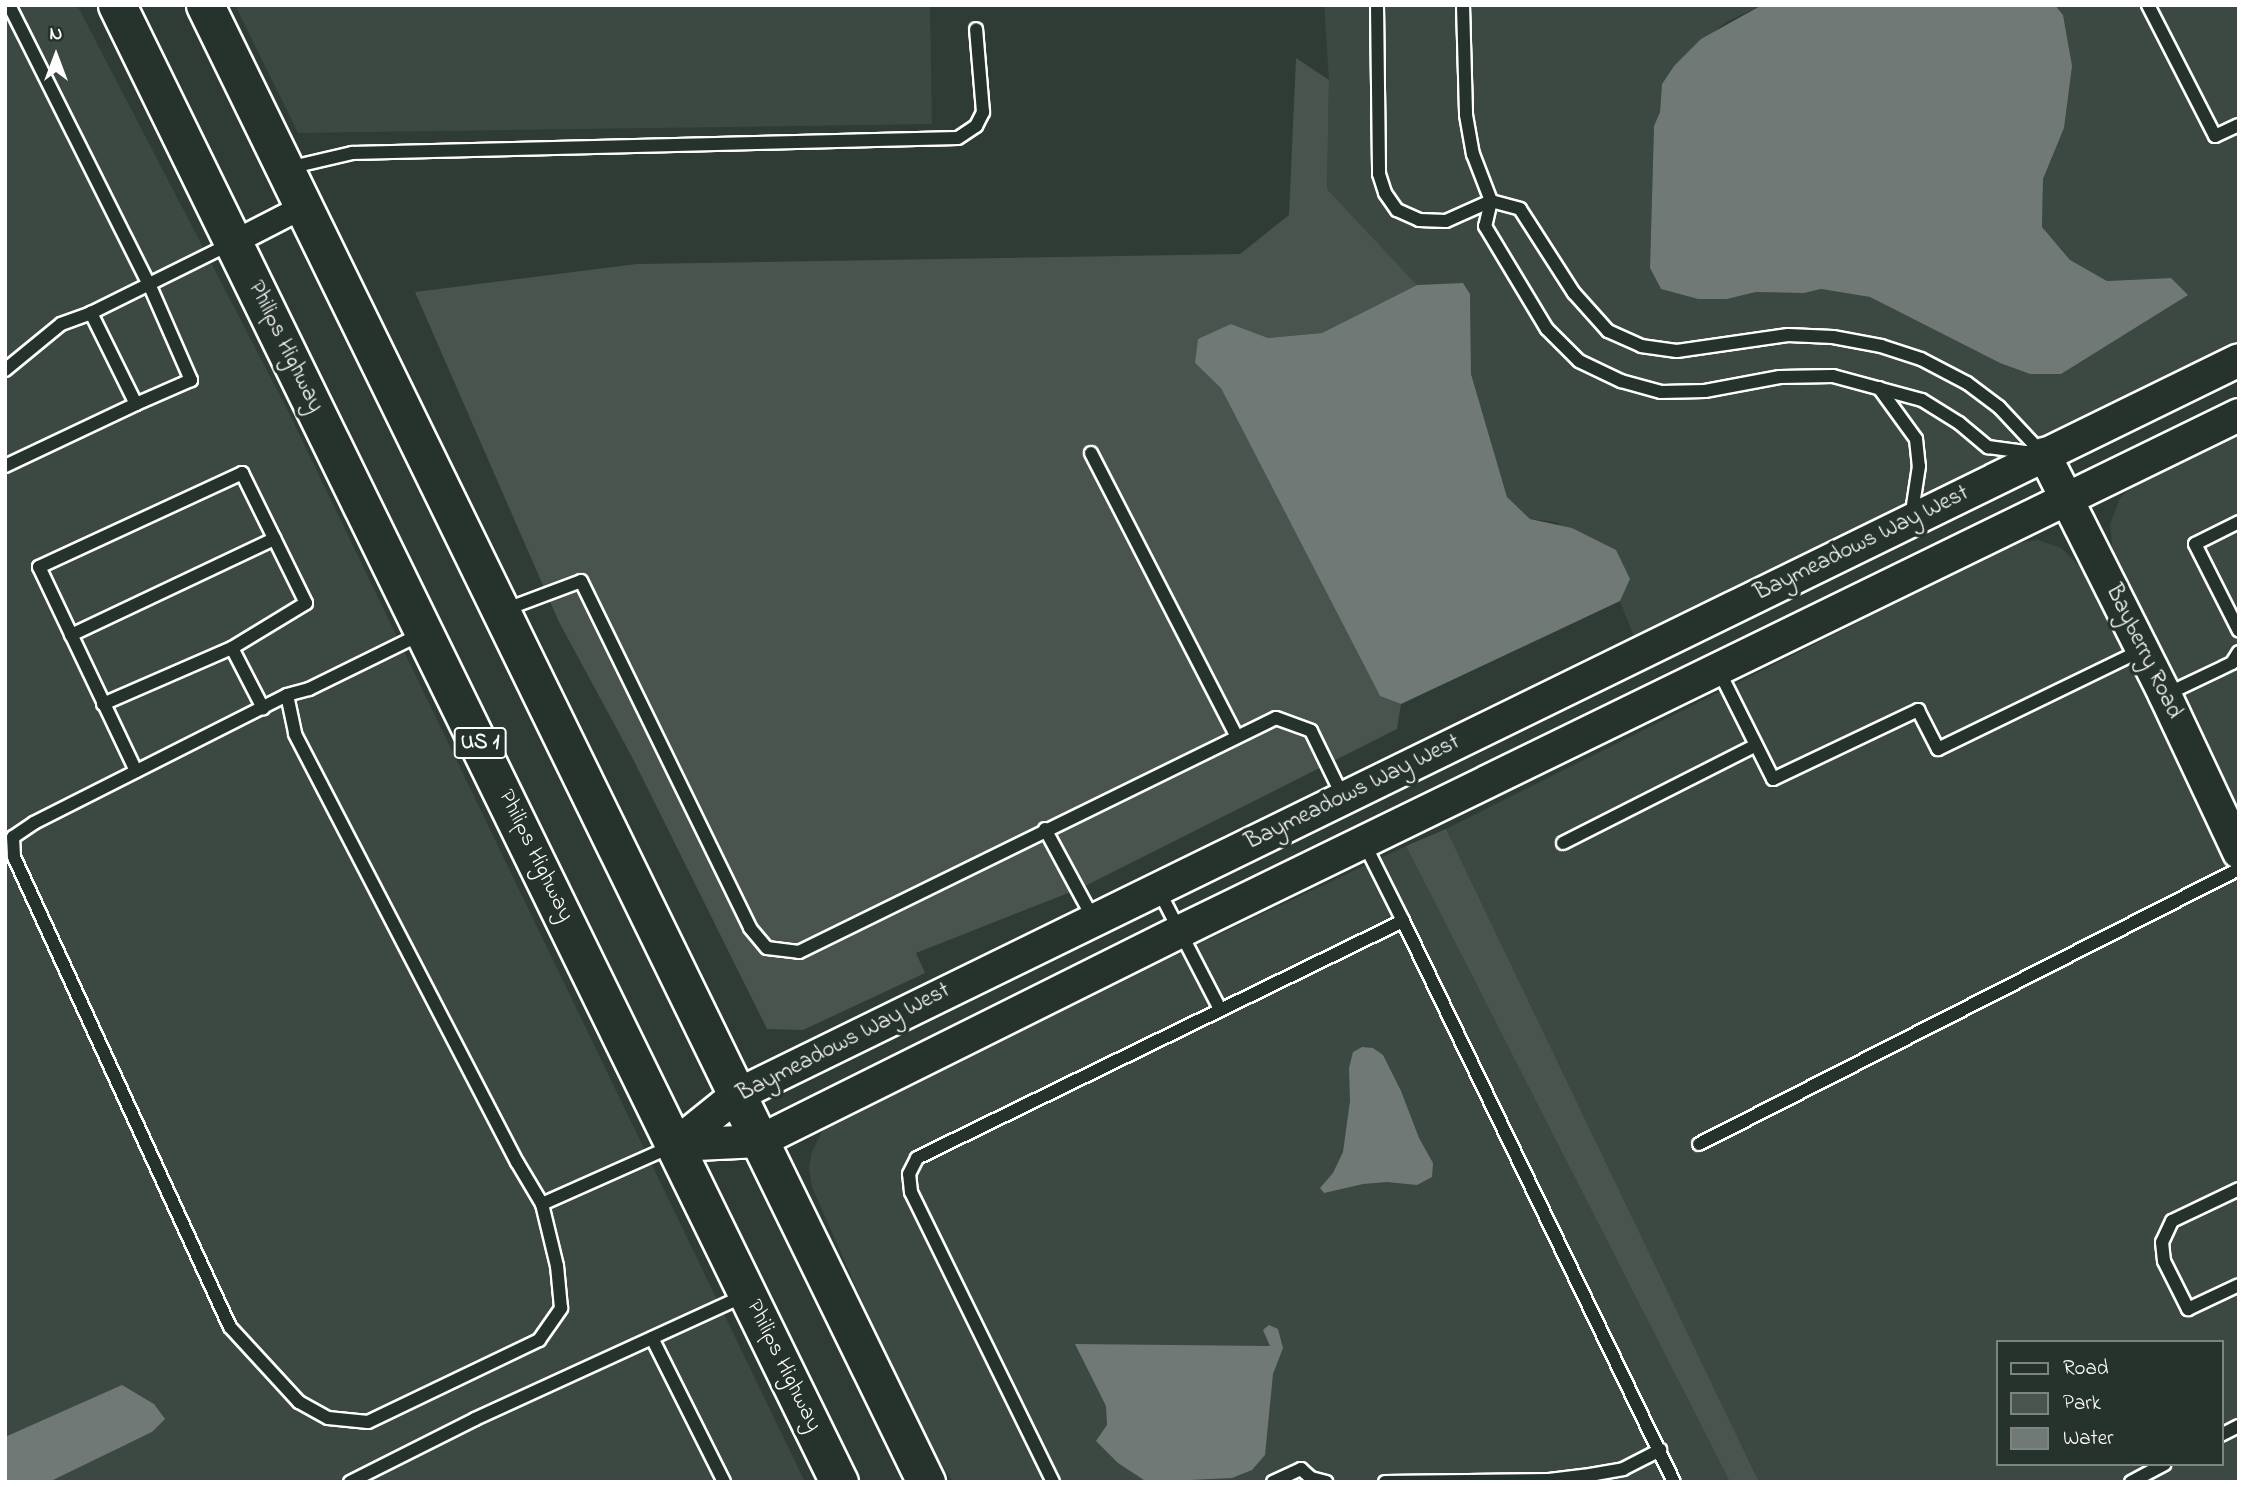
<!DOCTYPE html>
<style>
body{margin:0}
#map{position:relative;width:2244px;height:1487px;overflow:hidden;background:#2f3b35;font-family:"Indie Flower",sans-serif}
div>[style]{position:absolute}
.built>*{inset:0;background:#3c4842}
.green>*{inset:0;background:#4a544f}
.water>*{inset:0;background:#707975}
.roads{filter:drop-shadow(2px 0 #fff) drop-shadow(-2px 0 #fff) drop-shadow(0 2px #fff) drop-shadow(0 -2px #fff)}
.lane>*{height:12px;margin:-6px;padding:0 6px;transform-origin:6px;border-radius:6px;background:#26332d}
.street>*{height:23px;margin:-11.5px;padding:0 11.5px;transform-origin:11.5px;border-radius:11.5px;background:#26332d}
.secondary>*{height:32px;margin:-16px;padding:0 16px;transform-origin:16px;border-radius:16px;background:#26332d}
.primary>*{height:37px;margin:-18.5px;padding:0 18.5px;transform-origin:18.5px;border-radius:18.5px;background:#26332d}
span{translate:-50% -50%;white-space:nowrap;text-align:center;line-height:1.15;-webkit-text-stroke:7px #26332d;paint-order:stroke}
.shield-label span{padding:2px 5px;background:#26332d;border:2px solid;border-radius:5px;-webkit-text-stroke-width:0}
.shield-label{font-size:21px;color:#fff;font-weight:700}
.street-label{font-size:23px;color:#fff}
.frame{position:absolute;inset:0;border:7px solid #fff;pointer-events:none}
.legend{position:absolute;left:1996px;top:1340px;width:228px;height:126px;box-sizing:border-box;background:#26332d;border:2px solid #7d8581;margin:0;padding:9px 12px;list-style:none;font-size:21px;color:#fff}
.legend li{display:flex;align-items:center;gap:14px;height:35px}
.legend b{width:35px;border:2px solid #7d8581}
.north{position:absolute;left:21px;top:21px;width:70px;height:70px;-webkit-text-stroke:5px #26332d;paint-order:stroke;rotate:0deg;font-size:19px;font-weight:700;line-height:28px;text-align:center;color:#fff}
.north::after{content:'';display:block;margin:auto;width:24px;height:32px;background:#fff;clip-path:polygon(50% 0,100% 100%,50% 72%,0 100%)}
</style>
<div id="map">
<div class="built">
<i style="clip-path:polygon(5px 5px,77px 5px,288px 411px,805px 1482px,49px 1482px,152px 1432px,164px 1419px,5px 1437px)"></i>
<i style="clip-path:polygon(235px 5px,930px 5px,932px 124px,298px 133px)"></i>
<i style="clip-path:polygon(1324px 5px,1762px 5px,1726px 22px,1674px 66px,1662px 84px,1660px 112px,1654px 126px,1650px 268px,1661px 289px,1698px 299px,1727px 299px,1756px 292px,1804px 293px,1821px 289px,1870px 297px,2000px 363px,2030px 374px,2171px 278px,2107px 281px,2070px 260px,2042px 227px,2043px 179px,2064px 128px,2063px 15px,2055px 5px,2239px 5px,2239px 340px,1634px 637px,1620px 601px,1630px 579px,1556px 522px,1530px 519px,1507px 497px,1471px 374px,1470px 294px,1463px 284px,1417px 285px,1327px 189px,1329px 80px)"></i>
<i style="clip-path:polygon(2239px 434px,2239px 813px,2113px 556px,2110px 524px,2120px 498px,2141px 479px)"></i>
<i style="clip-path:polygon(evenodd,2038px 540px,2061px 548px,2087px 574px,2239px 884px,2239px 1482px,1759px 1482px,1446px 829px,2016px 543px,2038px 540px,1997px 1342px,2221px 1342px,2221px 1464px,1997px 1464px,1997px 1342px)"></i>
<i style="clip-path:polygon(1406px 846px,1730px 1482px,953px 1482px,919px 1430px,812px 1187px,809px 1168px,812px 1152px,824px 1128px,837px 1115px)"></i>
</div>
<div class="green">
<i style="clip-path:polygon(1296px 58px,1329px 80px,1327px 189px,1417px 285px,1322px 333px,1268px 338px,1231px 324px,1195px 363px,1221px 387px,1380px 696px,1401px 704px,1397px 729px,1081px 888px,916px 953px,925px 973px,803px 1030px,767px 1029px,632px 757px,559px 622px,415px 292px,637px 264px,1240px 254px,1289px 215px)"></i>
<i style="clip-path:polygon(1446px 829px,1759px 1482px,1730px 1482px,1406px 846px)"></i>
</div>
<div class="water">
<i style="clip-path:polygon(1762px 5px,2055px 5px,2063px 15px,2072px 66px,2064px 128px,2043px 179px,2042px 227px,2070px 260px,2107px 281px,2171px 278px,2188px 295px,2061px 374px,2030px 374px,2000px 363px,1870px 297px,1821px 289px,1804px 293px,1756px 292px,1727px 299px,1698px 299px,1661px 289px,1650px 268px,1654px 126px,1660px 112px,1662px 84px,1674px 66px,1701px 39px)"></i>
<i style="clip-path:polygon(1463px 283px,1470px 294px,1471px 374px,1507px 497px,1530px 519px,1572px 528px,1616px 550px,1630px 579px,1620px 601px,1401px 704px,1380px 696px,1221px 388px,1195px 363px,1198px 339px,1231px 324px,1268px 338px,1322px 333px,1417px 285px)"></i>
<i style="clip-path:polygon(1362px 1047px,1373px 1048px,1383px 1055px,1401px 1091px,1419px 1138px,1433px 1163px,1432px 1177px,1417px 1185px,1387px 1182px,1363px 1184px,1324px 1193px,1320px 1188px,1333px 1173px,1343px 1152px,1350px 1101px,1349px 1068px,1353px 1052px)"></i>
<i style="clip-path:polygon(1269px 1325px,1278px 1329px,1283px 1348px,1273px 1374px,1265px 1455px,1252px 1470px,1232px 1478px,1147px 1482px,1118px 1463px,1096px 1441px,1107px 1425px,1106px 1406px,1075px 1344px,1270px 1346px,1263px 1330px)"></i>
<i style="clip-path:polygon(122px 1385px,154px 1404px,165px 1419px,152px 1432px,49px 1482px,5px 1482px,5px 1437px)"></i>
</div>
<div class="roads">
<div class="lane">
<i style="left:9px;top:5px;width:312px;rotate:63.4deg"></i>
<i style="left:149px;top:284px;width:105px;rotate:66.4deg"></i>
<i style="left:191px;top:380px;width:60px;rotate:156.4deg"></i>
<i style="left:1377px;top:5px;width:169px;rotate:89.3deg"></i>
<i style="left:1379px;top:174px;width:20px;rotate:72deg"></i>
<i style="left:1385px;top:193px;width:21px;rotate:55deg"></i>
<i style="left:1397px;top:210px;width:24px;rotate:24deg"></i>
<i style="left:1419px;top:220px;width:27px;rotate:2deg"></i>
<i style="left:1446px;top:221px;width:49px;rotate:-24deg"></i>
<i style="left:1491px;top:201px;width:30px;rotate:15deg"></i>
<i style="left:1520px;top:209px;width:100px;rotate:57.3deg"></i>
<i style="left:1574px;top:293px;width:51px;rotate:48.2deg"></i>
<i style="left:1608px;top:331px;width:36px;rotate:24deg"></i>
<i style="left:1641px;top:346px;width:36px;rotate:8deg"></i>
<i style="left:1677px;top:351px;width:112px;rotate:-8.2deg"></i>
<i style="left:1788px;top:335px;width:45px;rotate:2.5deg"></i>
<i style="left:1833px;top:337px;width:49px;rotate:10.6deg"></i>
<i style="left:1881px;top:346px;width:42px;rotate:18deg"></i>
<i style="left:1921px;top:359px;width:52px;rotate:27.6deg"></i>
<i style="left:1967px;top:383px;width:40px;rotate:37deg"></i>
<i style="left:1999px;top:407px;width:64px;rotate:46.9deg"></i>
<i style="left:1463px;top:5px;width:110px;rotate:88.4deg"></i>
<i style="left:1466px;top:115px;width:40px;rotate:80deg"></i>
<i style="left:1473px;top:154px;width:50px;rotate:69deg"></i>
<i style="left:1491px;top:201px;width:26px;rotate:103deg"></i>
<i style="left:1485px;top:226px;width:120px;rotate:59deg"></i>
<i style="left:1547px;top:329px;width:45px;rotate:45deg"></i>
<i style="left:1579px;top:361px;width:47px;rotate:25.5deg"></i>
<i style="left:1621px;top:381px;width:41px;rotate:15.4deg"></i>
<i style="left:1661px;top:392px;width:44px;rotate:-1.3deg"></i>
<i style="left:1705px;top:391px;width:76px;rotate:-10.6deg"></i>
<i style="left:1780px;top:377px;width:53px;rotate:-1.1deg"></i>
<i style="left:1833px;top:376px;width:92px;rotate:15.1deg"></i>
<i style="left:1922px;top:400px;width:44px;rotate:31.9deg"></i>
<i style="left:1959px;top:423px;width:38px;rotate:40deg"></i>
<i style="left:1988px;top:447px;width:45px;rotate:7.6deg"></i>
<i style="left:2148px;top:5px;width:147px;rotate:62.9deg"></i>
<i style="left:2215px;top:136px;width:26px;rotate:-25deg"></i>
<i style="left:288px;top:168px;width:66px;rotate:-13.2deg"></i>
<i style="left:352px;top:153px;width:606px;rotate:-1.42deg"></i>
<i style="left:958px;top:138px;width:22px;rotate:-34deg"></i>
<i style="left:976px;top:126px;width:16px;rotate:-63deg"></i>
<i style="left:983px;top:112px;width:83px;rotate:-94.8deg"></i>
<i style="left:5px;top:370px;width:72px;rotate:-39.4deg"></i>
<i style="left:61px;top:324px;width:32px;rotate:-20deg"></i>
<i style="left:1879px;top:388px;width:63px;rotate:54deg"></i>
<i style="left:1916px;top:439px;width:27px;rotate:84deg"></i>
<i style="left:1919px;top:466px;width:53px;rotate:98.7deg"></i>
<i style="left:1091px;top:453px;width:319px;rotate:62.8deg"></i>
<i style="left:5px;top:466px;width:145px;rotate:-25.3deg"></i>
<i style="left:136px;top:404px;width:102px;rotate:-116.3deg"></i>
<i style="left:91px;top:313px;width:155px;rotate:-26.4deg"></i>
<i style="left:2239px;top:522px;width:49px;rotate:153.4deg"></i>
<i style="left:2195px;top:544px;width:97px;rotate:63.2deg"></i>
<i style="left:504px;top:610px;width:82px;rotate:-20.6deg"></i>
<i style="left:581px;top:581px;width:386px;rotate:64deg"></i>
<i style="left:750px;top:928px;width:26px;rotate:50deg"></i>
<i style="left:767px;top:948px;width:32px;rotate:7deg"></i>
<i style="left:799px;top:952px;width:531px;rotate:-26.13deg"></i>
<i style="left:1276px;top:718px;width:37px;rotate:20deg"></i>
<i style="left:1311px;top:731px;width:73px;rotate:64.1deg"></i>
<i style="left:421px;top:634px;width:125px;rotate:153.8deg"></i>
<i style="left:309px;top:689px;width:23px;rotate:165deg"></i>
<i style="left:287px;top:695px;width:40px;rotate:78deg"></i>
<i style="left:295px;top:734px;width:482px;rotate:62.6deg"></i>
<i style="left:517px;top:1162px;width:49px;rotate:59.2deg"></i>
<i style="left:542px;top:1204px;width:142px;rotate:-24deg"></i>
<i style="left:71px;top:635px;width:225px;rotate:-25.3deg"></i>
<i style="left:1718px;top:669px;width:123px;rotate:63.4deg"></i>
<i style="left:1773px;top:779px;width:161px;rotate:-25.4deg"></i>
<i style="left:1918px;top:710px;width:44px;rotate:62.9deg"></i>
<i style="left:1938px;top:749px;width:227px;rotate:-25.9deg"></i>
<i style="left:287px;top:695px;width:284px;rotate:153.2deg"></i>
<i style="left:34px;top:823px;width:25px;rotate:146deg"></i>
<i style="left:13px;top:837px;width:20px;rotate:87deg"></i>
<i style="left:14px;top:857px;width:517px;rotate:65.32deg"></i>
<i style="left:230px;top:1327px;width:102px;rotate:47.4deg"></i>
<i style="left:299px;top:1402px;width:33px;rotate:29deg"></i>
<i style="left:328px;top:1418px;width:40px;rotate:5.7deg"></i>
<i style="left:368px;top:1422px;width:190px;rotate:-25.6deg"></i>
<i style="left:539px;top:1340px;width:39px;rotate:-55deg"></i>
<i style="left:561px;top:1308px;width:42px;rotate:-95.4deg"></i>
<i style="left:557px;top:1266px;width:64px;rotate:-103.6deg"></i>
<i style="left:2165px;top:695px;width:74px;rotate:-25.5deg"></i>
<i style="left:2232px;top:663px;width:13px;rotate:-58deg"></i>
<i style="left:103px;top:704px;width:141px;rotate:-23.5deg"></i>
<i style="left:136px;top:771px;width:226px;rotate:-115.4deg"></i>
<i style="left:39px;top:567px;width:224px;rotate:-24.8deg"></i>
<i style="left:242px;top:473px;width:145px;rotate:63.8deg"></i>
<i style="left:306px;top:603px;width:87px;rotate:148.7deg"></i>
<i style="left:232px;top:648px;width:68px;rotate:62.7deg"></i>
<i style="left:1045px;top:829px;width:103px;rotate:61.7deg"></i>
<i style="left:1364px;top:843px;width:87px;rotate:63.4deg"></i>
<i style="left:1563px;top:843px;width:216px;rotate:-26.9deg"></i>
<i style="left:1158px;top:889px;width:135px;rotate:62.7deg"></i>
<i style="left:1699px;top:1144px;width:606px;rotate:-26.99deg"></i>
<i style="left:2239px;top:1189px;width:74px;rotate:154.5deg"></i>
<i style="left:2172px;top:1221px;width:23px;rotate:115deg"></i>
<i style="left:2162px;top:1242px;width:19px;rotate:84deg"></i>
<i style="left:2164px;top:1261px;width:54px;rotate:63.4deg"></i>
<i style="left:2188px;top:1309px;width:56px;rotate:-25.2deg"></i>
<i style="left:652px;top:1338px;width:161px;rotate:63.4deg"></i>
<i style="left:2221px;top:1435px;width:20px;rotate:-27deg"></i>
<i style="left:350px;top:1482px;width:140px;rotate:-26.7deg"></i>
<i style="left:475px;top:1419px;width:296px;rotate:-24.6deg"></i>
<i style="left:1053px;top:1482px;width:323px;rotate:-116.1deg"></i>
<i style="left:911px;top:1192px;width:18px;rotate:-96deg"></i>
<i style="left:909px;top:1174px;width:18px;rotate:-63deg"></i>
<i style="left:917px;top:1158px;width:541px;rotate:-26deg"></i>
<i style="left:1403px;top:921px;width:623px;rotate:64.22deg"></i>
<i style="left:1273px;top:1482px;width:31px;rotate:-25deg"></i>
<i style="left:1301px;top:1469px;width:13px;rotate:42deg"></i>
<i style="left:1311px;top:1478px;width:16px;rotate:15deg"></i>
<i style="left:1385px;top:1482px;width:164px;rotate:-0.7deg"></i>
<i style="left:1549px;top:1480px;width:35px;rotate:-7deg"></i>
<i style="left:1584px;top:1476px;width:40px;rotate:-10deg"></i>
<i style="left:1623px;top:1469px;width:42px;rotate:-27.2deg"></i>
<i style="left:2131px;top:1482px;width:38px;rotate:-28deg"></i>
</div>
<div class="street">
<i style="left:233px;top:242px;width:79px;rotate:-27.2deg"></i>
</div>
<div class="secondary">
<i style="left:2044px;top:454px;width:270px;rotate:63.3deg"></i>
<i style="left:2165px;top:695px;width:174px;rotate:64.8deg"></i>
<i style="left:675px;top:1145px;width:80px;rotate:-38.9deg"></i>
<i style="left:737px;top:1095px;width:1672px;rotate:-26.07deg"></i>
<i style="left:675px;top:1145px;width:85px;rotate:-2.7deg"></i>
<i style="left:760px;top:1141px;width:468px;rotate:-26.5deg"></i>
<i style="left:1179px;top:932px;width:1179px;rotate:-26deg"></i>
</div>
<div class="primary">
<i style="left:117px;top:5px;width:1644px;rotate:63.95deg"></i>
<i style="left:205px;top:5px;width:1644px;rotate:63.98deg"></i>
</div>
</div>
<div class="shield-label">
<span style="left:480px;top:743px">US 1</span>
</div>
<div class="street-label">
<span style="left:285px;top:347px;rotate:64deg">Philips Highway</span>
<span style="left:1862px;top:544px;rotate:-26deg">Baymeadows Way West</span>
<span style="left:2143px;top:652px;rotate:64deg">Bayberry Road</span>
<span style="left:1353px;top:793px;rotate:-26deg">Baymeadows Way West</span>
<span style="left:535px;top:856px;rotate:64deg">Philips Highway</span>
<span style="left:844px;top:1043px;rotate:-27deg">Baymeadows Way West</span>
<span style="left:783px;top:1366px;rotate:64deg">Philips Highway</span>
</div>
<div class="frame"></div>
<ul class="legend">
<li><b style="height:9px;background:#26332d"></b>Road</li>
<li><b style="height:19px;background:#4a544f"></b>Park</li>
<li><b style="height:19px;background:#707975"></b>Water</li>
</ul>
<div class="north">N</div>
</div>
